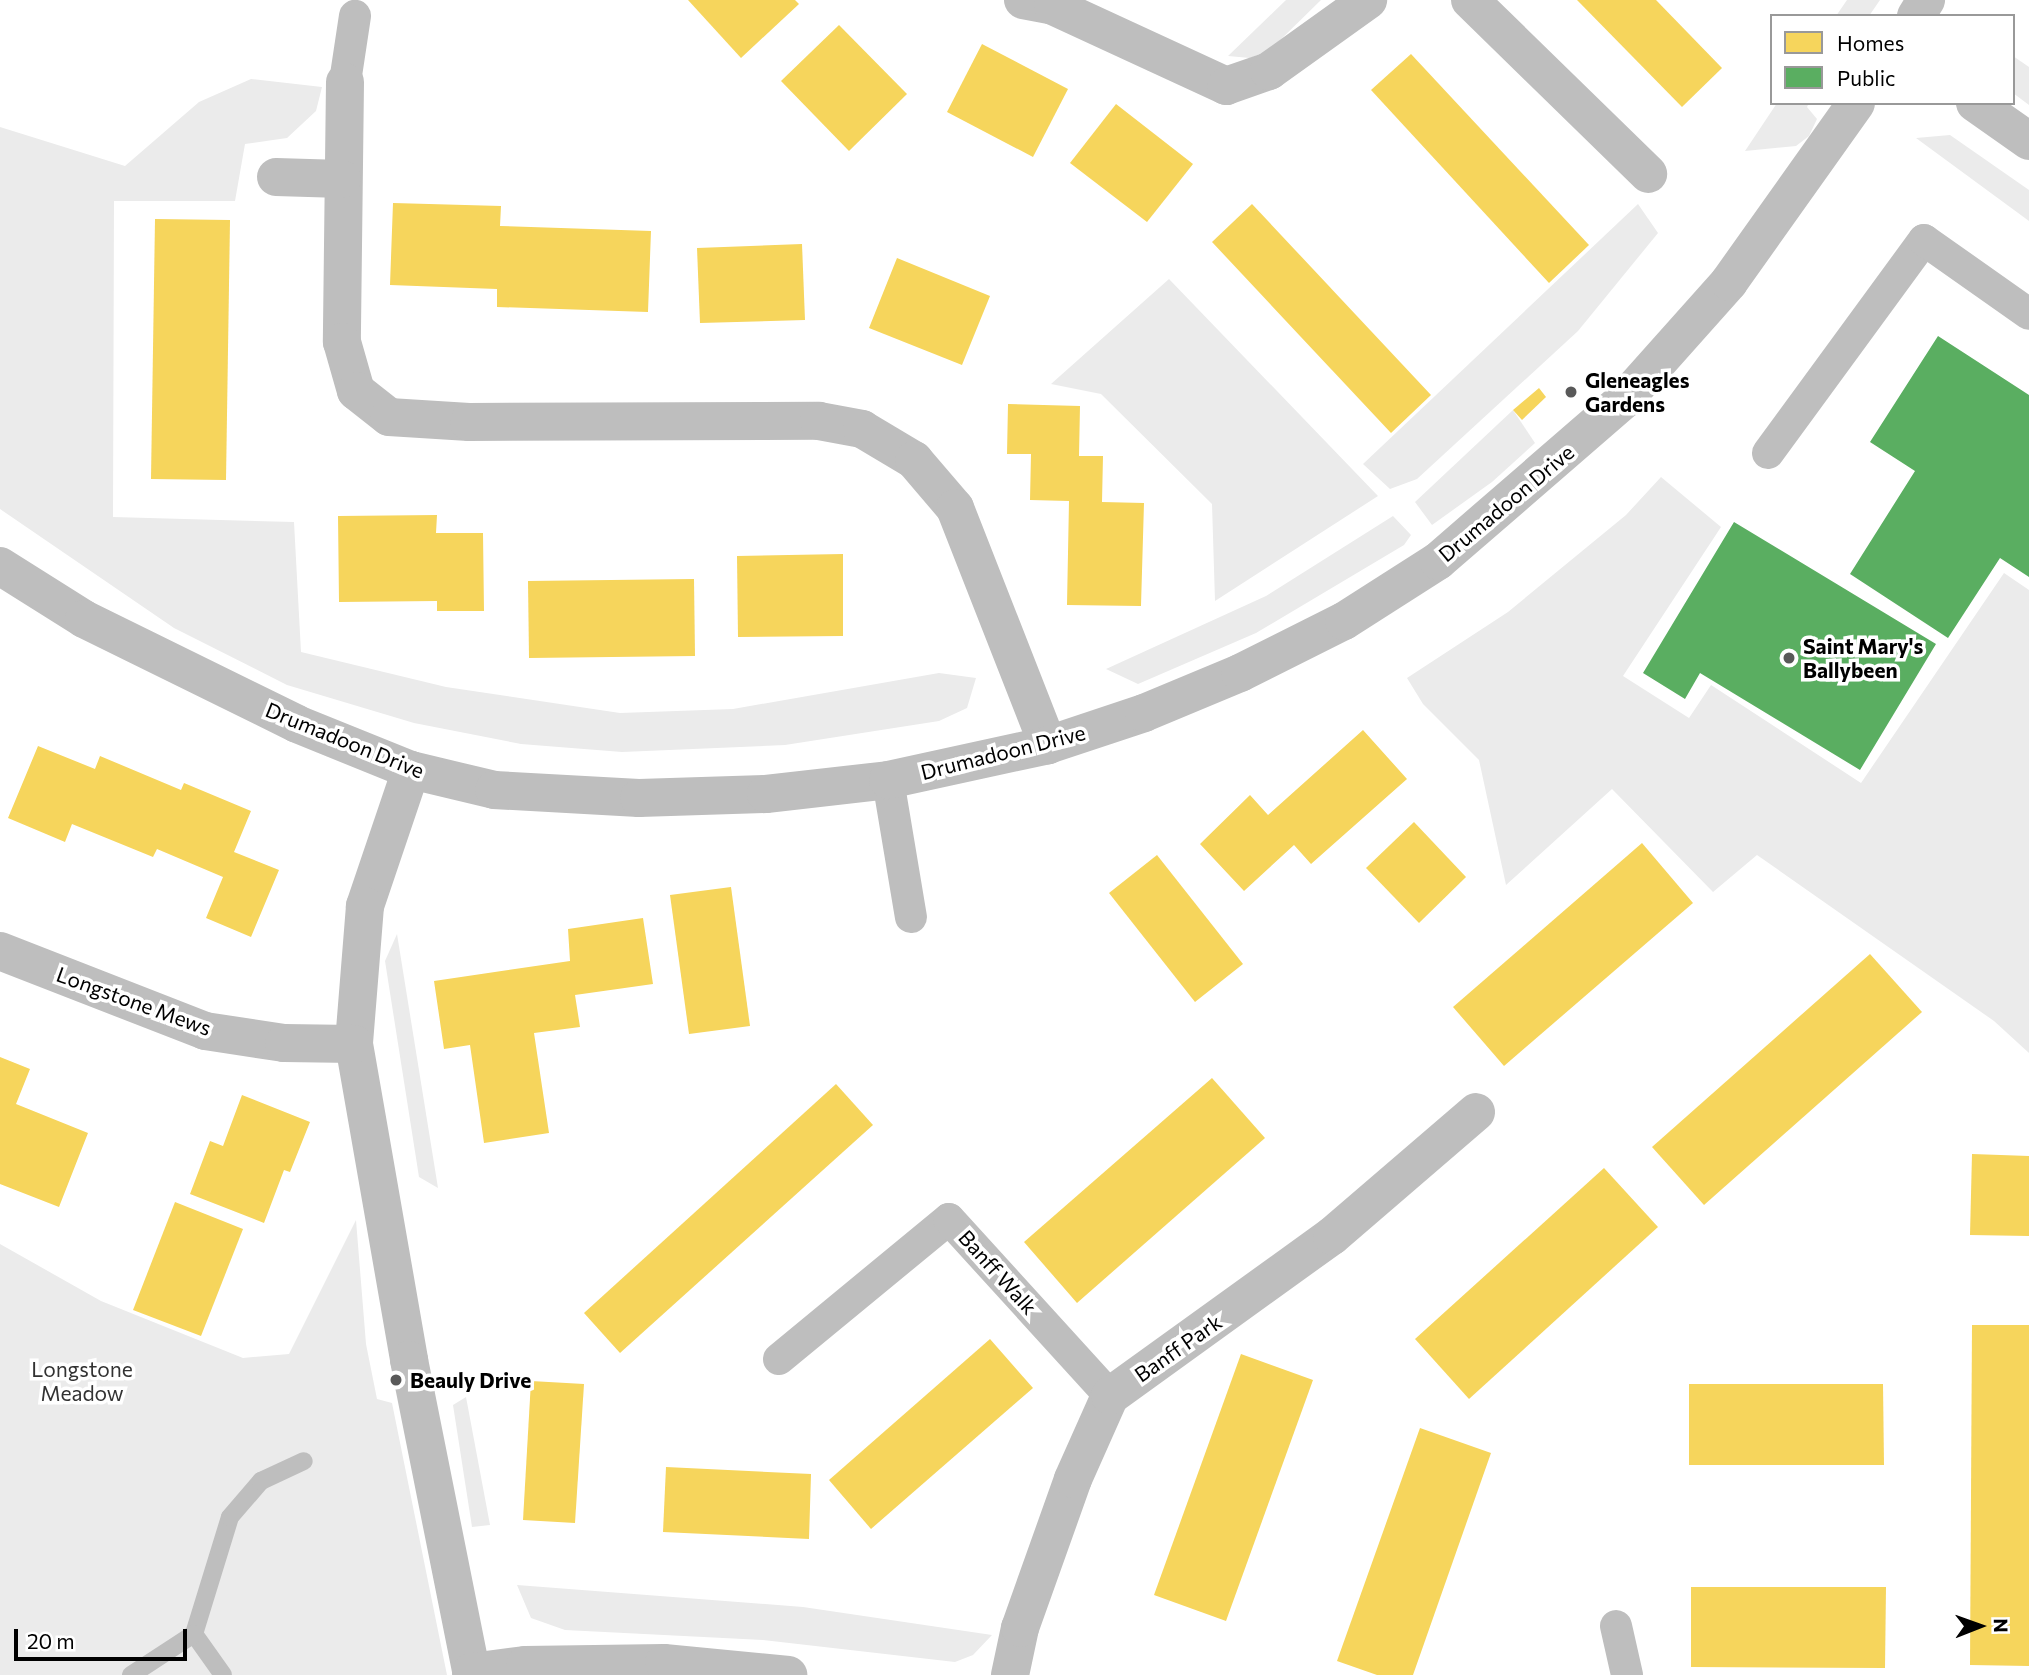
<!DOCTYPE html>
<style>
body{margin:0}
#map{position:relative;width:2029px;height:1675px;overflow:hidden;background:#fff;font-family:Commissioner,sans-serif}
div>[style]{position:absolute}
.green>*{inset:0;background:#ebebeb}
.homes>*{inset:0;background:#f6d55c}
.public>*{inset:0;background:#5aae61}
.stream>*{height:18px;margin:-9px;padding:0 9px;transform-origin:9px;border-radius:9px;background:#bebebe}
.service>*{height:32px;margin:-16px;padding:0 16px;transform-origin:16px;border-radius:16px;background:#bebebe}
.pedestrian>*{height:38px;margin:-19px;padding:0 19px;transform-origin:19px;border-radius:19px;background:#bebebe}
.minor>*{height:38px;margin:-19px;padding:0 19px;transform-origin:19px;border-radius:19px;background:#bebebe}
.dots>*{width:19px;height:19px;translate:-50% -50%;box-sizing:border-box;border:4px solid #fff;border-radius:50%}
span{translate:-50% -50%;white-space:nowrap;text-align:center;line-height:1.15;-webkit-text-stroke:7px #fff;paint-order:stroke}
.poi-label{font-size:21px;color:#000;font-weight:700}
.left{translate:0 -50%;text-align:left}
.street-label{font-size:21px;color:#000}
.park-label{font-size:21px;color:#323232}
.legend{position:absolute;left:1770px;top:14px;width:245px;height:91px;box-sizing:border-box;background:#fff;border:2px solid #999;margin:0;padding:9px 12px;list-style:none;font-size:21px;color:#000}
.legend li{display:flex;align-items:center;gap:14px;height:35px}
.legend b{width:35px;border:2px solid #999}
.north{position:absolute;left:1945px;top:1591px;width:70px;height:70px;-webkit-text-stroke:5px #fff;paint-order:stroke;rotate:89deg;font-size:19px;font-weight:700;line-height:28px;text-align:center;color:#000}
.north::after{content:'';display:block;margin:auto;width:24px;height:32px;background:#000;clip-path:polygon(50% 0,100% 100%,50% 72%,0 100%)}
.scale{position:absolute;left:14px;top:1629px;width:173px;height:32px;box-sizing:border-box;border:4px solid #000;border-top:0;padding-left:9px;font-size:21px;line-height:24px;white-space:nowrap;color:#000;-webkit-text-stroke:5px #fff;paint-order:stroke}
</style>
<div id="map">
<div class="green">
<i style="clip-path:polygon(1286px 0,1321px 0,1270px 50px,1250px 58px,1228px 56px)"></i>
<i style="clip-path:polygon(1847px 0,1880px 0,1869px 16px,1836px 16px)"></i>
<i style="clip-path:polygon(2013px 56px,2029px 67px,2029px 105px,2013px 93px)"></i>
<i style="clip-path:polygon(251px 79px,322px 87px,316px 111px,287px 138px,245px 144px,235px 201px,114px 201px,113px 517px,294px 522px,301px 652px,446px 687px,620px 713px,733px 709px,939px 673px,976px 678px,967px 708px,939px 721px,785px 745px,622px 752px,521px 744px,414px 723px,287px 685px,174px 628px,0 509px,0 127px,125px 166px,199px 102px)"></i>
<i style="clip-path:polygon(1777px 103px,1809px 103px,1807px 107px,1817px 119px,1809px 136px,1796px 146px,1745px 151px)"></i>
<i style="clip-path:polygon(1950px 135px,2029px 190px,2029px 221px,1916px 138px)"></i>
<i style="clip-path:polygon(1638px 204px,1658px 233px,1578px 331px,1417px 479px,1390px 489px,1363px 464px)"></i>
<i style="clip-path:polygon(1169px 279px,1378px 496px,1215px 601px,1212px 504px,1101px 394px,1051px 384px)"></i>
<i style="clip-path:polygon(1513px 410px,1535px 443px,1492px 482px,1432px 525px,1415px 502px)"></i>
<i style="clip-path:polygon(1661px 477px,1721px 527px,1623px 676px,1689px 718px,1711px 685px,1861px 783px,2004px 573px,2029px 590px,2029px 1053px,1994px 1021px,1757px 855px,1713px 892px,1612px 789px,1506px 885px,1479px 760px,1423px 704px,1407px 678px,1508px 612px,1626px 515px)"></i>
<i style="clip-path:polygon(1393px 516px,1411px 535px,1404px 545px,1256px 633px,1138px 684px,1106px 669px,1266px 596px)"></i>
<i style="clip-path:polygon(397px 934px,438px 1188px,419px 1177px,385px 961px)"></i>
<i style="clip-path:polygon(356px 1220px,366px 1344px,377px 1399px,392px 1403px,447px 1675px,0 1675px,0 1244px,101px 1301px,243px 1358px,289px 1354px)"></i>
<i style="clip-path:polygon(466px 1397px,490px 1525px,472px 1527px,453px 1405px)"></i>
<i style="clip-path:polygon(517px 1585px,803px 1607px,992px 1635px,973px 1655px,955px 1662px,763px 1640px,565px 1630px,531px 1618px)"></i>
</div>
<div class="homes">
<i style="clip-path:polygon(688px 0,795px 0,799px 4px,741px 58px)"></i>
<i style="clip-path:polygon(1577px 0,1656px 0,1722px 68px,1682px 107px)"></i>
<i style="clip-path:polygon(839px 25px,907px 94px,849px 151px,781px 81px)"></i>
<i style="clip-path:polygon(982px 44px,1068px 89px,1033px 157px,947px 112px)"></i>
<i style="clip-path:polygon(1411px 54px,1589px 245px,1549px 283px,1371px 90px)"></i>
<i style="clip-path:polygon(1116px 104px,1193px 164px,1147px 222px,1070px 163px)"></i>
<i style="clip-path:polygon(393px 203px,501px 206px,500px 226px,651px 231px,648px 312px,497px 307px,497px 289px,390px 285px)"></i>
<i style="clip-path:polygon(1252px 204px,1431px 395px,1391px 433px,1212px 242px)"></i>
<i style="clip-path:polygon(155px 219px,230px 220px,226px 480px,151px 479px)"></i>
<i style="clip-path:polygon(802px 244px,805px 320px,700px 323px,697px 248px)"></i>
<i style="clip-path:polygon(897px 258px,990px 296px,962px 365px,869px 328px)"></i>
<i style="clip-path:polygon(1539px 388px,1546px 397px,1522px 420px,1513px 410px)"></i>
<i style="clip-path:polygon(1008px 404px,1080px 406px,1079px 456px,1103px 456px,1102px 502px,1144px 503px,1141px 606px,1067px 605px,1069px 501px,1030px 500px,1031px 454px,1007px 454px)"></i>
<i style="clip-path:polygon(437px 515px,436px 533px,483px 533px,484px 611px,437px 611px,437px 601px,339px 602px,338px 516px)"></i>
<i style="clip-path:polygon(843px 554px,843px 636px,738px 637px,737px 556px)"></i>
<i style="clip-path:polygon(694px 579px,695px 656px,529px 658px,528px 581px)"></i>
<i style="clip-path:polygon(1363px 730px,1407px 779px,1311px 864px,1294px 845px,1244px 891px,1200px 844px,1250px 795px,1268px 815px)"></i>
<i style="clip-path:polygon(38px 746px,95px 769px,100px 756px,181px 790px,184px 783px,251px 811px,234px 852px,279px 870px,251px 937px,206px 918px,223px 877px,157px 849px,153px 857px,72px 824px,65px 842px,8px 818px)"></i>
<i style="clip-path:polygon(1414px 822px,1466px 877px,1419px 923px,1366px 868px)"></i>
<i style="clip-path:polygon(1642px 843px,1693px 903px,1504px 1066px,1453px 1007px)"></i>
<i style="clip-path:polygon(1157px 855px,1243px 964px,1195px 1002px,1109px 893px)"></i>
<i style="clip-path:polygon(731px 887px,750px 1026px,689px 1034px,670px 895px)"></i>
<i style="clip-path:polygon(643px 918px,653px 984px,575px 995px,580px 1027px,534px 1033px,549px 1133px,484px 1143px,470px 1045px,444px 1049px,434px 981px,570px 961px,568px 929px)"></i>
<i style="clip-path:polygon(1870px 954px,1922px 1012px,1704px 1205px,1652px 1147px)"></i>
<i style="clip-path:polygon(0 1057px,30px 1069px,16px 1104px,88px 1133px,59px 1207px,0 1184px)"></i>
<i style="clip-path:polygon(1212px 1078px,1265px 1138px,1077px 1303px,1024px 1242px)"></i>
<i style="clip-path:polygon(836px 1084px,873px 1125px,620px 1353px,584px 1313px)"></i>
<i style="clip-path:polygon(242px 1095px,310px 1122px,290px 1172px,284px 1170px,264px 1223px,190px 1194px,210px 1141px,223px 1146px)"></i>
<i style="clip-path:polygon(1972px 1154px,2029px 1156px,2029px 1236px,1970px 1235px)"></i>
<i style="clip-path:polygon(1604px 1168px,1658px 1227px,1469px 1399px,1415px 1339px)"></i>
<i style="clip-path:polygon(175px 1202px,243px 1229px,201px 1336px,133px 1310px)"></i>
<i style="clip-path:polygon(1972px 1325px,2029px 1325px,2029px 1666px,1970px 1665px)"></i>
<i style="clip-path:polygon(990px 1339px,1033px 1388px,871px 1529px,829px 1480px)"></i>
<i style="clip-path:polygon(1241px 1354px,1313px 1380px,1226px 1621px,1154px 1595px)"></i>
<i style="clip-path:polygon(531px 1381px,584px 1384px,575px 1523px,523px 1520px)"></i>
<i style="clip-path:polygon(1689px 1384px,1883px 1384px,1884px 1465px,1689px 1465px)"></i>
<i style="clip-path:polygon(1420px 1428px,1491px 1453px,1413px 1675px,1377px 1675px,1337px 1661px)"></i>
<i style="clip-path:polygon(666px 1467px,811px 1474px,809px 1539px,663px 1532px)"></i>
<i style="clip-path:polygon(1691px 1587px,1886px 1587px,1885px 1668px,1691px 1667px)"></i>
</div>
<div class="public">
<i style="clip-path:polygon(1938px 336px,2029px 395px,2029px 577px,2000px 558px,1948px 638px,1850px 574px,1915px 471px,1870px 442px)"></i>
<i style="clip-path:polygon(1734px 522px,1936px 644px,1860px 770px,1700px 673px,1685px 699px,1643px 673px)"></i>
</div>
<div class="stream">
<i style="left:194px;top:1634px;width:122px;rotate:-72.9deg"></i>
<i style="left:230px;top:1517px;width:48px;rotate:-49.3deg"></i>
<i style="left:261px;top:1481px;width:47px;rotate:-24.9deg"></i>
<i style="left:194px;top:1634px;width:50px;rotate:54.7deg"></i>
<i style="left:131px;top:1675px;width:75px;rotate:-33.1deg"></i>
</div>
<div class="service">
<i style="left:345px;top:82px;width:67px;rotate:-81.4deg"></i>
<i style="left:1768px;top:453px;width:264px;rotate:-53.8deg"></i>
<i style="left:1924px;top:240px;width:128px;rotate:35.2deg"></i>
<i style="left:888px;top:780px;width:139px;rotate:80.5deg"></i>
<i style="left:779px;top:1359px;width:220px;rotate:-39.5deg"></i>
<i style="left:949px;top:1219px;width:239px;rotate:47.7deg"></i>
<i style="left:1616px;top:1626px;width:50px;rotate:77.3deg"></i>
</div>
<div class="pedestrian">
<i style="left:1470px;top:0;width:249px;rotate:44.3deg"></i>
</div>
<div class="minor">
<i style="left:1023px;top:0;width:31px;rotate:11deg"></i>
<i style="left:1053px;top:6px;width:191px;rotate:24.8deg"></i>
<i style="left:1226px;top:86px;width:46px;rotate:-19.2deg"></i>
<i style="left:1269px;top:71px;width:122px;rotate:-35.6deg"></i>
<i style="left:1916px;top:16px;width:19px;rotate:-58deg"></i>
<i style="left:345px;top:82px;width:260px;rotate:90.7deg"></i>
<i style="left:342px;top:342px;width:51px;rotate:74.1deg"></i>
<i style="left:356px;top:391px;width:42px;rotate:38.2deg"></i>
<i style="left:389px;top:417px;width:80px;rotate:3.6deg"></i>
<i style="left:469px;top:422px;width:350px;rotate:-0.2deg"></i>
<i style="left:819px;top:421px;width:44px;rotate:10.5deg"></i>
<i style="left:862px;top:429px;width:61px;rotate:30.8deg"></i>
<i style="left:914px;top:460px;width:63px;rotate:49.5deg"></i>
<i style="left:955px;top:508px;width:255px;rotate:68.6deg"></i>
<i style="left:1975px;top:103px;width:66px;rotate:35.1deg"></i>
<i style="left:276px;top:177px;width:66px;rotate:1.7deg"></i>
<i style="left:0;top:566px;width:99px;rotate:32.2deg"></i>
<i style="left:84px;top:619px;width:237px;rotate:26.2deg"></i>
<i style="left:297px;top:724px;width:123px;rotate:22deg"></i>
<i style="left:411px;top:770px;width:85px;rotate:13.5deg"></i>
<i style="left:494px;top:790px;width:145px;rotate:3.2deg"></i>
<i style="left:639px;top:798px;width:127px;rotate:-1.8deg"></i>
<i style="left:766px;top:794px;width:123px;rotate:-6.5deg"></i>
<i style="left:888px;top:780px;width:164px;rotate:-12.3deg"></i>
<i style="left:1048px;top:745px;width:101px;rotate:-18.4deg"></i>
<i style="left:1144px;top:713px;width:104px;rotate:-22.6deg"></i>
<i style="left:1240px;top:673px;width:116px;rotate:-26.6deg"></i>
<i style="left:1344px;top:621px;width:112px;rotate:-32.6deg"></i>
<i style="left:1438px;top:561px;width:246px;rotate:-40.9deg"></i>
<i style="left:1624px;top:400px;width:158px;rotate:-48.3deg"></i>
<i style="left:1729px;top:282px;width:219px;rotate:-54.6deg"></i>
<i style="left:411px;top:770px;width:144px;rotate:108.7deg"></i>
<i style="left:365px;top:906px;width:138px;rotate:94.6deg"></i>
<i style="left:354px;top:1044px;width:321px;rotate:80.1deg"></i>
<i style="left:409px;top:1360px;width:321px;rotate:78.7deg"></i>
<i style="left:0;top:951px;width:220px;rotate:21.3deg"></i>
<i style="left:205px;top:1031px;width:80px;rotate:8.6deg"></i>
<i style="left:284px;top:1043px;width:70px;rotate:0.8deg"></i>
<i style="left:471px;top:1672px;width:54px;rotate:-7.4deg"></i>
<i style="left:525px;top:1665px;width:139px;rotate:-0.8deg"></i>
<i style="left:664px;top:1663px;width:125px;rotate:5.5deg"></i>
<i style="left:1010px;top:1675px;width:48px;rotate:-78deg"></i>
<i style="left:1020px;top:1628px;width:158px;rotate:-70.4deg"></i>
<i style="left:1073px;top:1479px;width:91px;rotate:-66deg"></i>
<i style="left:1110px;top:1396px;width:274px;rotate:-35.8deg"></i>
<i style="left:1332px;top:1236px;width:190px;rotate:-40.7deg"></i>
</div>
<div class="dots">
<i style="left:1571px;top:392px;background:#595959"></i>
<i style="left:1789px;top:658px;background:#595959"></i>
<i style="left:396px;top:1380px;background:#595959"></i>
</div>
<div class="poi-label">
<span class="left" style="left:1585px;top:392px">Gleneagles<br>Gardens</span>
<span class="left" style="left:1803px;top:658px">Saint Mary's<br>Ballybeen</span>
<span class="left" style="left:410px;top:1380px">Beauly Drive</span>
</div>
<div class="street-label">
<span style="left:1506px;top:503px;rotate:-40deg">Drumadoon Drive</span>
<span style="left:345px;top:740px;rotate:22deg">Drumadoon Drive</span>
<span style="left:1003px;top:752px;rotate:-14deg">Drumadoon Drive</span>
<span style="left:134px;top:1001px;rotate:20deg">Longstone Mews</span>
<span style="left:998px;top:1272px;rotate:48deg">Banff Walk</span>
<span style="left:1178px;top:1348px;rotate:-35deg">Banff Park</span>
</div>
<div class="park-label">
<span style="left:82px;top:1381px">Longstone<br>Meadow</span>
</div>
<ul class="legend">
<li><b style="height:19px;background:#f6d55c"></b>Homes</li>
<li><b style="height:19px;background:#5aae61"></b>Public</li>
</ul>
<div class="north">N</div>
<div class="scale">20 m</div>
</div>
